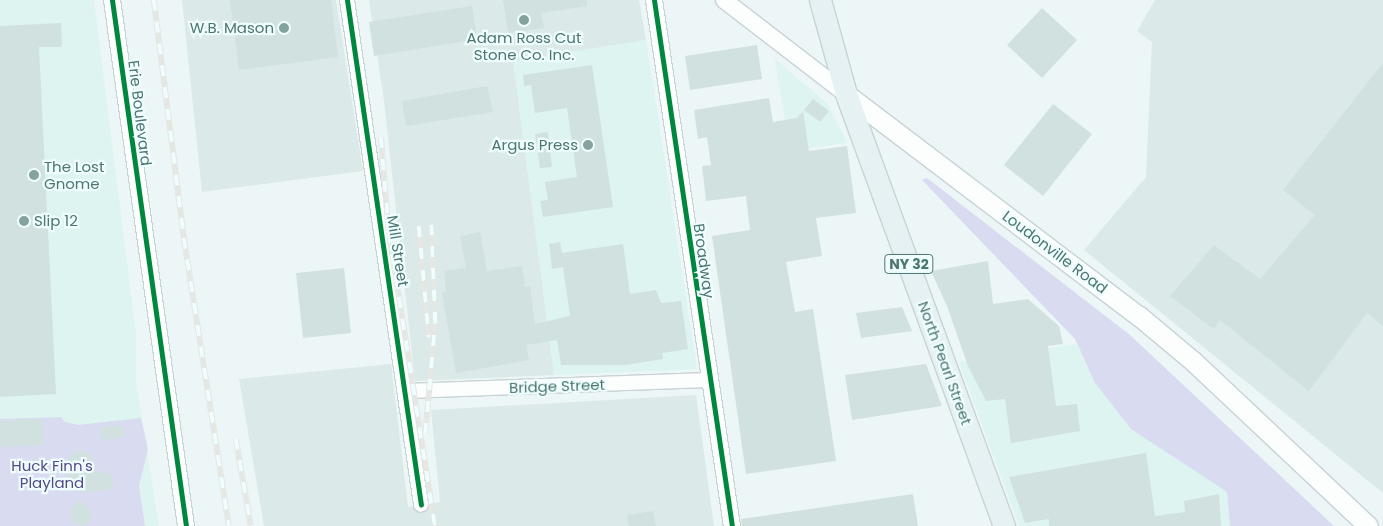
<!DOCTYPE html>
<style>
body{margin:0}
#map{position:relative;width:1383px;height:526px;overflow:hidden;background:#ecf6f7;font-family:Poppins,sans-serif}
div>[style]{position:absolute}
.commercial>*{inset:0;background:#ddf4f1}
.industrial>*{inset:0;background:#dbe9e8}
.green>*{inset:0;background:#d9dcf0}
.building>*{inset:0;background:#d1e1e0}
.roads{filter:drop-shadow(1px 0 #c8d3d4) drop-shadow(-1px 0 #c8d3d4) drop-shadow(0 1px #c8d3d4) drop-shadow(0 -1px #c8d3d4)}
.minor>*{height:14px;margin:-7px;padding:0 7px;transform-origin:7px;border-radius:7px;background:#fcfefe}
.tertiary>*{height:16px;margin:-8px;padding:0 8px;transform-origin:8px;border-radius:8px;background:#fcfefe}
.secondary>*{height:19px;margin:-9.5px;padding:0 9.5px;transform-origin:9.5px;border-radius:9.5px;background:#fcfefe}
.primary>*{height:21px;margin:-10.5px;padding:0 10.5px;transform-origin:10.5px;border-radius:10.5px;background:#e6f1f3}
.rail>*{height:5.5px;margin-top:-2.75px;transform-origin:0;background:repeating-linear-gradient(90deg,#effdff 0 11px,#e5e7e3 0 22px);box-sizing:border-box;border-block:1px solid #e5e7e3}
.cycleway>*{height:5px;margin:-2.5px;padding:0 2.5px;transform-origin:2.5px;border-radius:2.5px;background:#00873e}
.dots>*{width:14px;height:14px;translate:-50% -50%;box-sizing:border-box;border:2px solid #effdff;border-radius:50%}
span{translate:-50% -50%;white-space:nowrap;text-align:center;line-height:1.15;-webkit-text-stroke:4.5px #effdff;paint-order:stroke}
.shield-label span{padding:1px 4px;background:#effdff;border:1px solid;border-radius:4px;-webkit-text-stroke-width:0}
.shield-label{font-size:14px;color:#4c7670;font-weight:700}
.poi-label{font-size:15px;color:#4c7670}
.right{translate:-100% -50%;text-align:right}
.left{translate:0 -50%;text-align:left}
.street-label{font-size:15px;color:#4c7670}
.park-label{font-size:15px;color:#564a88}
</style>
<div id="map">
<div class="commercial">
<i style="clip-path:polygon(0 0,94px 0,136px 334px,136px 382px,159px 526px,0 526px)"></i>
<i style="clip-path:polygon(646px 40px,697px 369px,554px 375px,513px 61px)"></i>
<i style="clip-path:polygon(775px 59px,828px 104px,847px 143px,790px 151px)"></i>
<i style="clip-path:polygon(1077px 344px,1095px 383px,1193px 468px,1227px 492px,1230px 526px,1019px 526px,959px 362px)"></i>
</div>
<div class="industrial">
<i style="clip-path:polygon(182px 0,336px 0,363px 171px,202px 192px)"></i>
<i style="clip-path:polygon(369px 0,639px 0,646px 40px,513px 61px,554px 375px,415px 381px,384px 101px)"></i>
<i style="clip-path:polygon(1155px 0,1383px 0,1383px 493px,1084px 250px,1146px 177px,1152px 42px,1137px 31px)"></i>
<i style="clip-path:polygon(391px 364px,408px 507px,440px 502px,431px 410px,696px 395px,714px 526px,264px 526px,239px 379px)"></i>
</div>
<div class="green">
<i style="clip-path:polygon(927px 178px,1130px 335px,1334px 526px,1230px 526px,1227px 492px,1131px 429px,1095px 383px,1075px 339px,922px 180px)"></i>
<i style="clip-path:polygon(61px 417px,65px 422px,78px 425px,141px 418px,148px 449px,139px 486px,145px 526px,0 526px,0 419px)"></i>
</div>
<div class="building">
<i style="clip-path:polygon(230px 0,331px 0,338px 57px,239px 70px)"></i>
<i style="clip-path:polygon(503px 0,587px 0,587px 6px,541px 13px,544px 28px,508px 33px)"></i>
<i style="clip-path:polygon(472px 6px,477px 39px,374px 56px,369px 22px)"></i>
<i style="clip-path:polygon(1042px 8px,1077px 40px,1042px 78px,1007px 45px)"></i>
<i style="clip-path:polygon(61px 23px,62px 47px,39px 47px,56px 394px,0 397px,0 26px)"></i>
<i style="clip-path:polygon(757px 45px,762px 79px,690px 90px,685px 56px)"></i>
<i style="clip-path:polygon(1383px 63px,1383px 326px,1367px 313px,1309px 391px,1220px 320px,1214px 329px,1170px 296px,1214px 245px,1260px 279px,1315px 215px,1283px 190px)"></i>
<i style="clip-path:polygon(592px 65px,613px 207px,543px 217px,540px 201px,548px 200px,545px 182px,577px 177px,567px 108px,535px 113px,531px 85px,524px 86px,523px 75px)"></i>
<i style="clip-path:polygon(487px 86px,493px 112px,406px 126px,402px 101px)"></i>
<i style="clip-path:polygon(769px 98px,773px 122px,797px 118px,803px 111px,809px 151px,847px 146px,856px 213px,816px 218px,822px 256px,786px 262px,795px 312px,813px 309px,836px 461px,746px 474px,712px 236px,750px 230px,746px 196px,706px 201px,702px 166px,711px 165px,707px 137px,698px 139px,694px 110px)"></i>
<i style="clip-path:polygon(813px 99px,829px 111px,820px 122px,804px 110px)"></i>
<i style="clip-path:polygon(1053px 104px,1092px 134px,1043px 196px,1004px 165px)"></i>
<i style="clip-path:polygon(548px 132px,552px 167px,540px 168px,535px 134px)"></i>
<i style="clip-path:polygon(480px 232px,487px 271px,522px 266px,525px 287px,530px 286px,535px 324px,570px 316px,563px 267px,552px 269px,549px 244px,560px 242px,562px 253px,623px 244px,630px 294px,656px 290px,661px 303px,681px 301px,688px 349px,662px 353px,663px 359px,626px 365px,561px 365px,557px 340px,526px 345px,529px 360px,456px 373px,442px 293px,446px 292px,444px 271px,466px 268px,460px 236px)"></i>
<i style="clip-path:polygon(988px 261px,993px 304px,1028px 299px,1059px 326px,1063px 344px,1048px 346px,1056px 406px,1077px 404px,1080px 431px,1011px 443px,1005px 399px,986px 401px,968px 366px,947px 306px,931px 271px)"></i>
<i style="clip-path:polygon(344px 268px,351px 333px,303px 338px,296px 273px)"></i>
<i style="clip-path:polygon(902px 307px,912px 331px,861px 338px,856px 313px)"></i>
<i style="clip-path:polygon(926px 364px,942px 406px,852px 420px,845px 375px)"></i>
<i style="clip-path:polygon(43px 419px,44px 445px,0 447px,0 421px)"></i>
<i style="clip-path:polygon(124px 425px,125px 437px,101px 440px,100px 428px)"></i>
<i style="clip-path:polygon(77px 451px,91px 453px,95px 470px,112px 475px,114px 483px,109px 490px,79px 493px,68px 476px,67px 466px,69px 457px)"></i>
<i style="clip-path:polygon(1146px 453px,1155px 516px,1185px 512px,1184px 501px,1219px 494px,1221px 526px,1049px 526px,1049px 519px,1025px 523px,1009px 477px)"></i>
<i style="clip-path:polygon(913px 494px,918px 526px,742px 526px,741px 519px)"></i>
<i style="clip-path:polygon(79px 499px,92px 512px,90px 522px,83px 526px,74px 524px,70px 518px,71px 510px)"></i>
<i style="clip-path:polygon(653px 511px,656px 526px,629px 526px,627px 515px)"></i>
</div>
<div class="roads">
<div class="minor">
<i style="left:347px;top:0;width:510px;rotate:81.66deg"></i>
<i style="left:407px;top:391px;width:301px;rotate:-2.1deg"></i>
</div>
<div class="tertiary">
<i style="left:112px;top:0;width:531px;rotate:81.99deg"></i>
<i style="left:654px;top:0;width:532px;rotate:81.57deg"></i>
<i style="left:724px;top:0;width:154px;rotate:37.6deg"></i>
</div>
<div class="secondary">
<i style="left:846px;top:94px;width:368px;rotate:37.2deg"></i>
<i style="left:1139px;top:316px;width:72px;rotate:39.9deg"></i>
<i style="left:1194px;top:362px;width:239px;rotate:43.3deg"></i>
</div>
<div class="primary">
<i style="left:820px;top:0;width:98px;rotate:74.5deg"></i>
<i style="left:846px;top:94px;width:460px;rotate:69.9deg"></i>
</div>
</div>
<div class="rail">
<i style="left:154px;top:0;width:240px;rotate:82.8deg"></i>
<i style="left:184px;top:238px;width:291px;rotate:81.1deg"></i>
<i style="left:381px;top:137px;width:95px;rotate:85.2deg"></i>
<i style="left:389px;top:232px;width:298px;rotate:81.1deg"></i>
<i style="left:419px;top:226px;width:112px;rotate:84.9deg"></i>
<i style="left:425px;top:434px;width:111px;rotate:-84.9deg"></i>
<i style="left:435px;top:323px;width:98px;rotate:-92.3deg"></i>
<i style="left:236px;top:439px;width:88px;rotate:80.2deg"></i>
</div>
<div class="cycleway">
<i style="left:112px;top:0;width:531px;rotate:81.99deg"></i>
<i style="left:347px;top:0;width:510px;rotate:81.66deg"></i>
<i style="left:654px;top:0;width:532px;rotate:81.57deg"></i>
</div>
<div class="dots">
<i style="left:524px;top:20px;background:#84a39f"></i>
<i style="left:284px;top:28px;background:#84a39f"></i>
<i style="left:588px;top:145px;background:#84a39f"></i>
<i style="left:34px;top:175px;background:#84a39f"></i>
<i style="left:24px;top:221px;background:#84a39f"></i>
</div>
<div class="shield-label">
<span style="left:909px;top:264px">NY 32</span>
</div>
<div class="poi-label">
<span class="right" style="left:274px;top:28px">W.B. Mason</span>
<span style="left:524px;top:46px">Adam Ross Cut<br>Stone Co. Inc.</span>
<span class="right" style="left:578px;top:145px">Argus Press</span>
<span class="left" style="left:44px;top:175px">The Lost<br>Gnome</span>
<span class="left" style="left:34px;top:221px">Slip 12</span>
</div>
<div class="street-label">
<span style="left:140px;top:113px;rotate:83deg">Erie Boulevard</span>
<span style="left:398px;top:251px;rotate:81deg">Mill Street</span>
<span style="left:1055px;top:252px;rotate:37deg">Loudonville Road</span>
<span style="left:704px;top:261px;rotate:82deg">Broadway</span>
<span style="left:945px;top:363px;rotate:70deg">North Pearl Street</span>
<span style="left:557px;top:386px;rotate:-2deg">Bridge Street</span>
</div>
<div class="park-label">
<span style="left:52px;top:474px">Huck Finn's<br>Playland</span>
</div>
</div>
